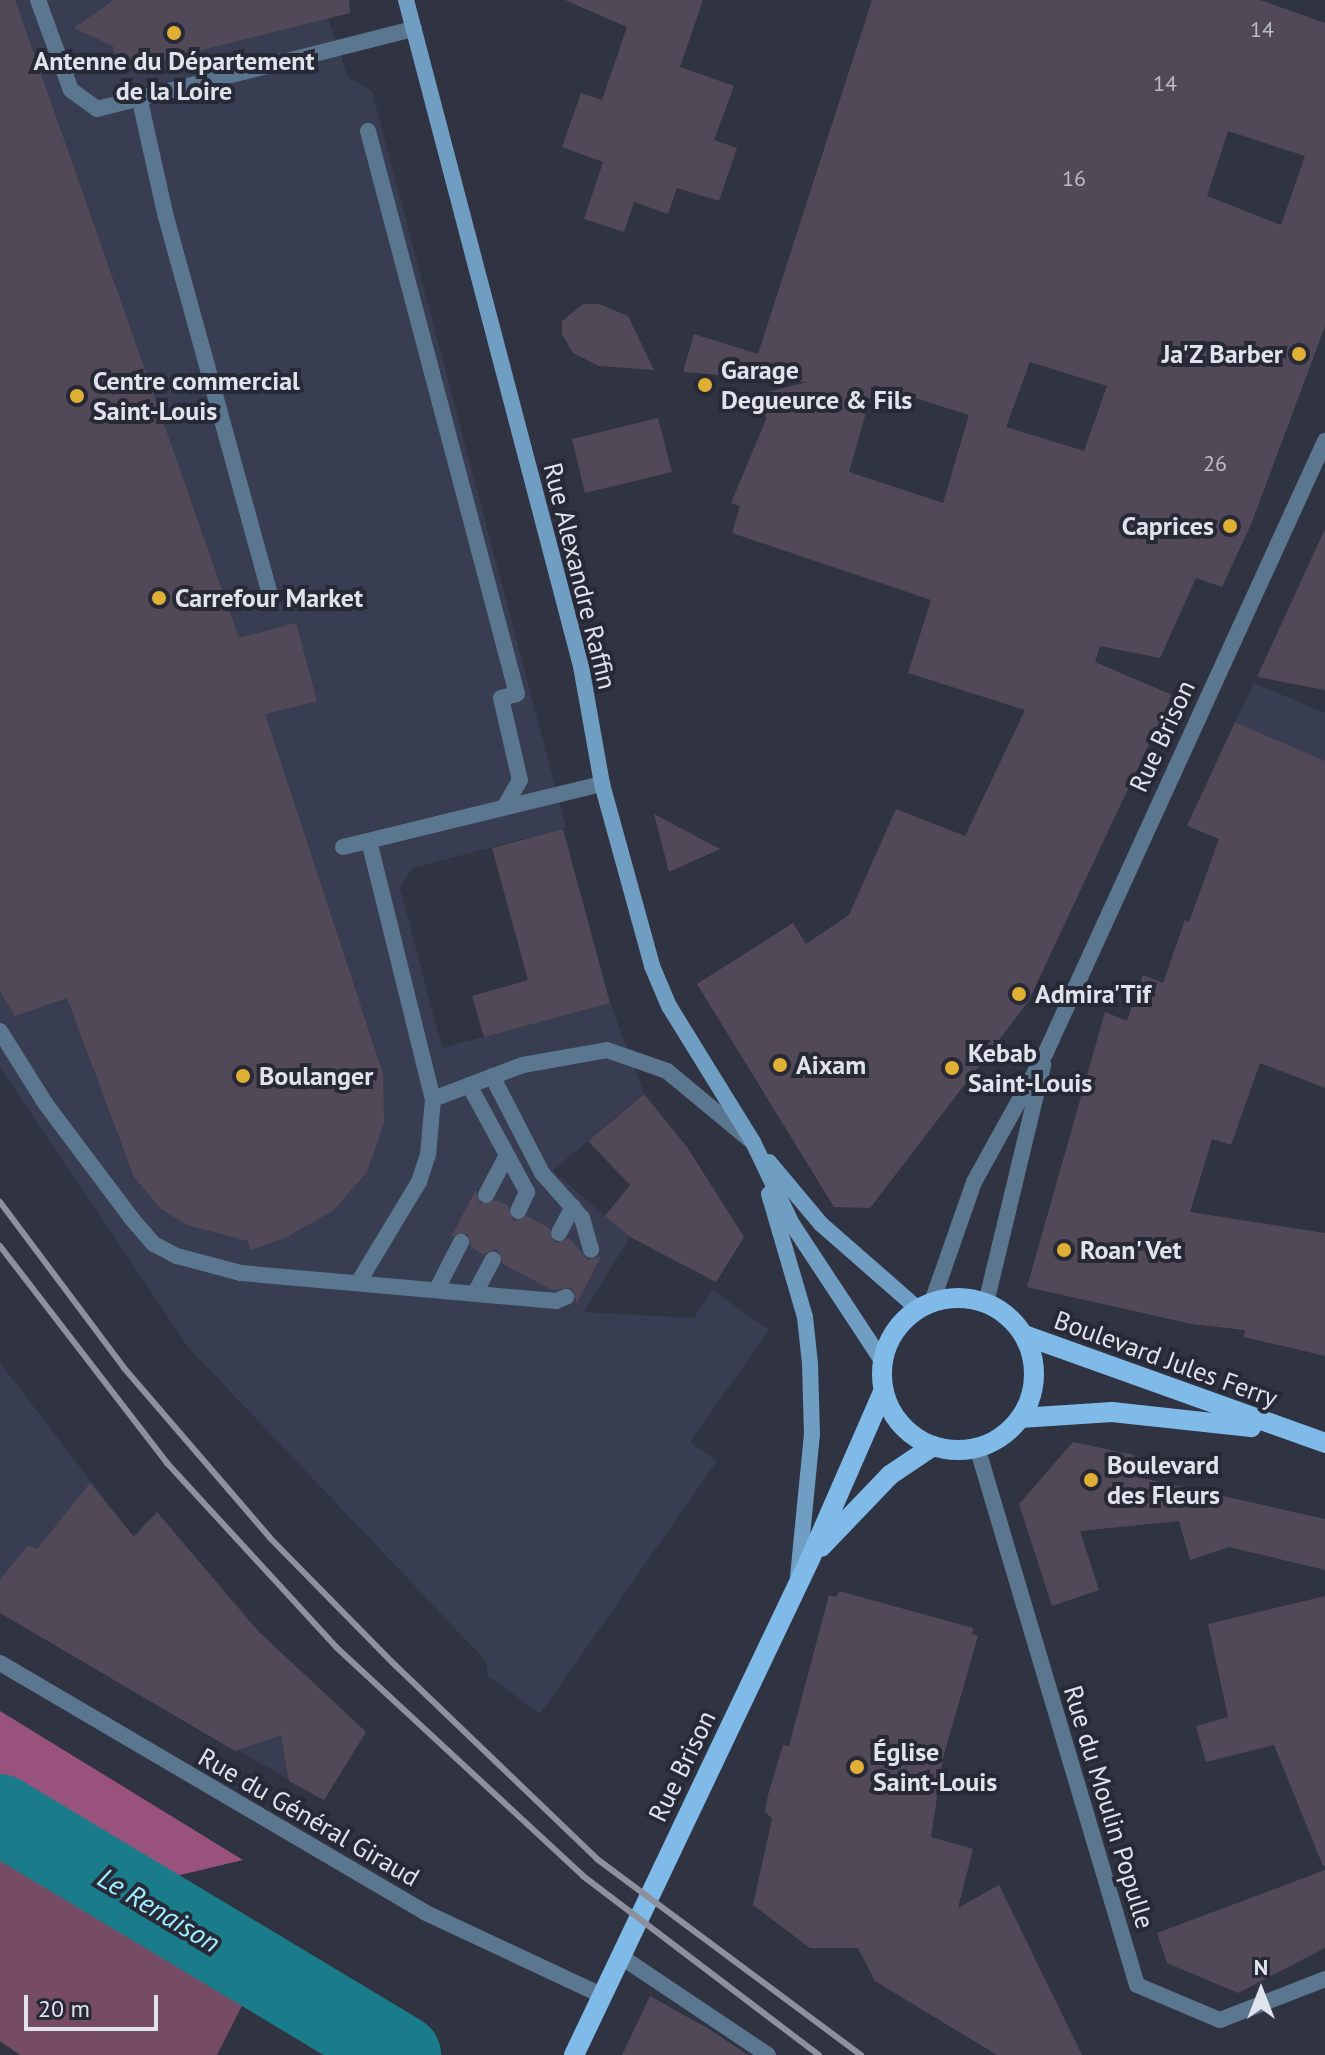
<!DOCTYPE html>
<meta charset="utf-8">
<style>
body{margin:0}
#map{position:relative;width:1325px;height:2055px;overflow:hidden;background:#303342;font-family:"PT Sans",sans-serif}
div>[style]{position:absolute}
.built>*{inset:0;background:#393d51}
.green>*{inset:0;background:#764c64}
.forest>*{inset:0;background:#99527c}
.river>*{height:80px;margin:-40px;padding:0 40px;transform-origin:40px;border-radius:40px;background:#1a7b8a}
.building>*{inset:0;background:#524958}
.service>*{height:16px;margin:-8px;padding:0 8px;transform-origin:8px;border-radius:8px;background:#5b778f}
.minor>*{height:16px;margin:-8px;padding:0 8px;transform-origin:8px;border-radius:8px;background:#5b778f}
.tertiary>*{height:16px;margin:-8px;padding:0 8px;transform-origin:8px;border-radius:8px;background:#5b778f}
.secondary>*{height:16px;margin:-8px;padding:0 8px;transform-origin:8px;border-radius:8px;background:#709dc2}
.primary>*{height:20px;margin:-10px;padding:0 10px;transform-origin:10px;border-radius:10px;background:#7fbae9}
.primary>.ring{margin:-10px;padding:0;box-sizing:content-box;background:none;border:20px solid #7fbae9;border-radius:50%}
.rail>*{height:6px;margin:-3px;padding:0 3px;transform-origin:3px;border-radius:3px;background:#8e919d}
.dots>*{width:22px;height:22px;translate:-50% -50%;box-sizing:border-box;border:4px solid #272937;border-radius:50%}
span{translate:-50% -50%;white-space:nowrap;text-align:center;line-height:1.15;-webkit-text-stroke:8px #272937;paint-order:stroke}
.number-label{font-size:22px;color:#bcbcc7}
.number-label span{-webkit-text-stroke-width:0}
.poi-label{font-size:26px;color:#e0e2ec;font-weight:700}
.right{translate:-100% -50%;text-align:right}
.left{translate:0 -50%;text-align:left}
.street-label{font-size:26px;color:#e0e2ec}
.water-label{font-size:28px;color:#9ef0ff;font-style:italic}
.north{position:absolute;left:1221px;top:1951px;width:80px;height:80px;-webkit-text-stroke:6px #272937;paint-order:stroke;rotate:0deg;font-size:22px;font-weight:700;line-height:32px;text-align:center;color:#e0e2ec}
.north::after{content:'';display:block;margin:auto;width:28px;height:36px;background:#e0e2ec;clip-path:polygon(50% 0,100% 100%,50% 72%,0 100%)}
.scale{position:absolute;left:24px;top:1995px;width:134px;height:36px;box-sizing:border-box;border:4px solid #e0e2ec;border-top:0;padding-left:10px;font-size:24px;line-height:28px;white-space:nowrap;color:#e0e2ec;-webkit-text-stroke:6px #272937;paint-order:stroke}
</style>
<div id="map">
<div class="built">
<i style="clip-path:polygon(0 0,301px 0,328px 18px,348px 77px,372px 91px,566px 828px,412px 868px,400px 888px,442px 1048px,610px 1003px,644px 1093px,552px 1171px,630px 1237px,584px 1312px,694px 1318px,712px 1290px,769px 1330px,690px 1442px,717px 1461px,540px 1714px,488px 1676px,486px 1661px,188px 1347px,0 1067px)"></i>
<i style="clip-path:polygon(1254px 683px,1325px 713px,1325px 761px,1235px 722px)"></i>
<i style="clip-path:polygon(0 1363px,133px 1536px,157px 1512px,258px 1631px,366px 1732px,324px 1800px,0 1613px)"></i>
</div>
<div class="green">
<i style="clip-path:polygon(0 1851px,75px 1900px,251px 1988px,217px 2055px,20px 2055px,0 2041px)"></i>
</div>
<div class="forest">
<i style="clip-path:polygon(0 1711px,243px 1860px,75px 1900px,0 1851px)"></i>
</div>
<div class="river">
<i style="left:0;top:1814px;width:468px;rotate:31deg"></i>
</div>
<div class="building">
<i style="clip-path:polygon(0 0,15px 0,239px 638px,296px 623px,317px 701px,265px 714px,383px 1074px,384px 1123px,367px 1172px,334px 1210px,285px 1238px,251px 1250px,248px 1241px,187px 1225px,161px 1209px,134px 1177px,67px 998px,15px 1016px,0 991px)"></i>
<i style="clip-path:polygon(114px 0,349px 0,350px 13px,119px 71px,113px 46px,74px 28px)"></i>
<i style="clip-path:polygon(565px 0,703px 0,680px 67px,734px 86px,714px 140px,737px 148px,719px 201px,677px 188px,668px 214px,634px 202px,624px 232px,584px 219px,603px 162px,562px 147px,581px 93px,602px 100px,627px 27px)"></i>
<i style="clip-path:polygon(evenodd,872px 0,1260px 0,1325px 23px,1325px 326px,1252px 522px,1222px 587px,1196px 578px,1160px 658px,1100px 646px,1095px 662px,1172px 695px,1028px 1002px,870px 1208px,834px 1207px,697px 984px,793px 923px,806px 944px,849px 915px,896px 809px,965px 836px,1025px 710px,908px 673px,931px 600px,732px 533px,740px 506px,731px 503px,767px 417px,722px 403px,808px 382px,683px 372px,694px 334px,758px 354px,872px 0,1228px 131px,1305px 156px,1281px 225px,1207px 196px,1228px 131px,872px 0,1030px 362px,1107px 386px,1084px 451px,1006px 427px,1030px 362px,872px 0,874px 385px,969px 415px,943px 503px,849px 472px,874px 385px)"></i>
<i style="clip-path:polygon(583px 304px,599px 304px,628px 316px,654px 370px,599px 366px,573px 353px,562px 334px,562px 321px)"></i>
<i style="clip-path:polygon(658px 418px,672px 472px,585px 493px,572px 439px)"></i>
<i style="clip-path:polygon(1325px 529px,1325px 690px,1257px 677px)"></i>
<i style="clip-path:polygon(1235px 722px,1325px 761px,1325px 1088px,1260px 1063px,1231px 1145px,1212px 1139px,1190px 1212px,1325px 1233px,1325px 1356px,1244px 1337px,1245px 1330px,1192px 1324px,1027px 1287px,1105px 1012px,1127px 1021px,1143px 975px,1163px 983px,1185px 920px,1189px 922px,1219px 839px,1187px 826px)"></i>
<i style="clip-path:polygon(654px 814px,720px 849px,669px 872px)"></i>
<i style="clip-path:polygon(563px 829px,610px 1003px,484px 1037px,472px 996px,528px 980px,492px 848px)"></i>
<i style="clip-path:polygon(644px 1094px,687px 1147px,744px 1237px,716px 1282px,630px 1237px,605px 1216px,630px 1185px,588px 1141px)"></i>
<i style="clip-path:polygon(476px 1190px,480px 1204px,496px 1200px,508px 1206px,513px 1221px,527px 1216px,549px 1228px,555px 1243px,569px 1238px,588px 1260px,601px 1256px,577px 1303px,572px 1288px,552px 1290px,503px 1264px,497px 1249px,483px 1254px,471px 1247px,467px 1233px,451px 1237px)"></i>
<i style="clip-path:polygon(1073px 1442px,1134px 1455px,1129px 1475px,1325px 1519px,1325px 1570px,1229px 1547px,1190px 1560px,1179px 1521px,1080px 1531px,1099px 1590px,1052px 1606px,1019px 1504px)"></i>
<i style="clip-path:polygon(90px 1483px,134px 1537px,157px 1512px,258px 1631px,366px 1732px,324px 1800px,289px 1781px,281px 1735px,235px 1751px,0 1613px,0 1580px,28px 1545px,37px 1549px)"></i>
<i style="clip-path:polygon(839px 1591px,973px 1628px,972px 1634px,978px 1636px,943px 1758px,931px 1837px,973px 1849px,958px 1908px,999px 1885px,1082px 2055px,997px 2055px,875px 1981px,858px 1948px,810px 1948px,753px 1905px,772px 1819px,765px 1811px,768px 1795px,783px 1745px,789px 1746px,829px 1595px,836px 1597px)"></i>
<i style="clip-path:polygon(1325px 1596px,1325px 1866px,1323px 1866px,1274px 1745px,1206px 1762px,1196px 1726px,1228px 1717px,1208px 1624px)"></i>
<i style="clip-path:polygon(1325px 1870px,1325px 1948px,1238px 1993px,1167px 1963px,1157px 1933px)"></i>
<i style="clip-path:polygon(650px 1996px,709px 2029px,748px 2055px,622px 2055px)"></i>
</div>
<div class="service">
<i style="left:38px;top:0;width:96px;rotate:69.9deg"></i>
<i style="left:71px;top:90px;width:32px;rotate:36deg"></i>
<i style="left:97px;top:109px;width:327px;rotate:-14.2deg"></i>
<i style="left:140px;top:101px;width:119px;rotate:77.4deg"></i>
<i style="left:166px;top:217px;width:394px;rotate:74.6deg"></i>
<i style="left:368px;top:131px;width:582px;rotate:75.18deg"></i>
<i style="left:517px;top:694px;width:16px;rotate:166deg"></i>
<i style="left:501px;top:698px;width:84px;rotate:77deg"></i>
<i style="left:520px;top:780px;width:30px;rotate:120deg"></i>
<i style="left:369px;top:841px;width:266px;rotate:76.1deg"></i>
<i style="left:433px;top:1099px;width:96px;rotate:-20.7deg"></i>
<i style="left:523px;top:1065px;width:85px;rotate:-10.1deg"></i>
<i style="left:607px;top:1050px;width:64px;rotate:19.3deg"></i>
<i style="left:667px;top:1071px;width:107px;rotate:39.7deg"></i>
<i style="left:343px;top:847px;width:267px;rotate:-13.7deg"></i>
<i style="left:0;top:1031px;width:85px;rotate:58deg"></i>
<i style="left:45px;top:1103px;width:145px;rotate:53.1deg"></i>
<i style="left:132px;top:1219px;width:33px;rotate:49deg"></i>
<i style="left:154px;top:1244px;width:26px;rotate:28deg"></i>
<i style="left:177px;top:1256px;width:66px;rotate:14.9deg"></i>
<i style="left:241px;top:1273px;width:316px;rotate:5.1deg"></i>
<i style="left:556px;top:1301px;width:11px;rotate:-22deg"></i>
<i style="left:492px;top:1076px;width:109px;rotate:62.7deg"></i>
<i style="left:542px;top:1173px;width:60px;rotate:48.4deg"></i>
<i style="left:582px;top:1218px;width:33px;rotate:74deg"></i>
<i style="left:469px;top:1085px;width:122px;rotate:61.5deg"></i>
<i style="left:527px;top:1192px;width:21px;rotate:115deg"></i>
<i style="left:486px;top:1195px;width:45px;rotate:-62.3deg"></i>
<i style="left:559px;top:1233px;width:30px;rotate:-62deg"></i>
<i style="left:358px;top:1283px;width:118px;rotate:-58.9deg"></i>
<i style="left:419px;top:1182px;width:28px;rotate:-72deg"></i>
<i style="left:428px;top:1155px;width:56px;rotate:-84.9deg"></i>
<i style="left:437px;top:1289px;width:53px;rotate:-62.9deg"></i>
<i style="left:475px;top:1293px;width:38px;rotate:-62deg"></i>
<i style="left:620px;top:1956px;width:178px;rotate:33.8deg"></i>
</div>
<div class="minor">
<i style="left:977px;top:1447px;width:561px;rotate:73.44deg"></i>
<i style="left:1137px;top:1985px;width:90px;rotate:22.9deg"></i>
<i style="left:1220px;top:2020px;width:113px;rotate:-21.3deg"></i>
</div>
<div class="tertiary">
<i style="left:932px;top:1302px;width:127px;rotate:-70.7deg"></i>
<i style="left:974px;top:1182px;width:149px;rotate:-61deg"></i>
<i style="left:1046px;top:1052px;width:672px;rotate:-65.46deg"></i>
<i style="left:986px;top:1303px;width:245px;rotate:-76.5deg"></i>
<i style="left:0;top:1663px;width:492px;rotate:30.4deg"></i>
<i style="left:424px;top:1912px;width:198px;rotate:25.1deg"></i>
</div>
<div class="secondary">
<i style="left:406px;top:0;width:689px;rotate:75.28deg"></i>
<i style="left:581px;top:666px;width:120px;rotate:79.9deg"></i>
<i style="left:602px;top:784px;width:189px;rotate:74.6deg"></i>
<i style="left:652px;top:966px;width:43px;rotate:67deg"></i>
<i style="left:669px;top:1006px;width:160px;rotate:58.3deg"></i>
<i style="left:753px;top:1142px;width:91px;rotate:64.6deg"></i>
<i style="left:792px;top:1224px;width:165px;rotate:56.6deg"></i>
<i style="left:769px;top:1162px;width:81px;rotate:50deg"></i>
<i style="left:821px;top:1224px;width:129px;rotate:41.2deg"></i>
<i style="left:769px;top:1194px;width:128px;rotate:73.7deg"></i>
<i style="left:805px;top:1317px;width:47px;rotate:83.9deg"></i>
<i style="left:810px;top:1364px;width:70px;rotate:88.4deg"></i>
<i style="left:812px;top:1434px;width:143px;rotate:95.6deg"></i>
</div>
<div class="primary">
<i class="ring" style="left:882px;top:1298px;width:132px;height:132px"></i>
<i style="left:1024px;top:1335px;width:320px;rotate:19.7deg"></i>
<i style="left:1020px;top:1418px;width:92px;rotate:-3.7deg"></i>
<i style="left:1112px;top:1412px;width:140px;rotate:6.2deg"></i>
<i style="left:821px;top:1547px;width:100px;rotate:-46.2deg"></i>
<i style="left:890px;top:1475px;width:52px;rotate:-34deg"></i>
<i style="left:574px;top:2055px;width:549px;rotate:-64.55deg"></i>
<i style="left:810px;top:1559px;width:184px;rotate:-66.4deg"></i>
</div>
<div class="rail">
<i style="left:0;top:1202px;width:207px;rotate:53.2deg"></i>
<i style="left:124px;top:1368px;width:224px;rotate:49.3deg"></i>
<i style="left:270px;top:1538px;width:178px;rotate:45.5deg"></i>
<i style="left:395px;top:1665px;width:280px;rotate:43.8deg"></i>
<i style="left:597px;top:1859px;width:329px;rotate:36.6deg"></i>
<i style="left:0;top:1246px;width:274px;rotate:52.4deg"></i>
<i style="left:167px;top:1463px;width:250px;rotate:47.4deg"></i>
<i style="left:336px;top:1647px;width:337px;rotate:42.8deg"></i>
<i style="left:583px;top:1876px;width:296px;rotate:37.2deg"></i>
</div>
<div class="dots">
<i style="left:174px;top:33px;background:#e0b034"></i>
<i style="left:1299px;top:354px;background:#e0b034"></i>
<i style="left:705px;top:385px;background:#e0b034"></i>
<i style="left:77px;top:396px;background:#e0b034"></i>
<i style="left:1230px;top:526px;background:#e0b034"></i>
<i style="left:159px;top:598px;background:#e0b034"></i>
<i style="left:1019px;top:994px;background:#e0b034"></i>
<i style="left:780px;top:1065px;background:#e0b034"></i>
<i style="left:952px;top:1068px;background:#e0b034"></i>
<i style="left:243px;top:1076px;background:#e0b034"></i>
<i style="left:1064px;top:1250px;background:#e0b034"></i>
<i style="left:1091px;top:1480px;background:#e0b034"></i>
<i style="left:857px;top:1767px;background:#e0b034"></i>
</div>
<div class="number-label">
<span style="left:1262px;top:30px">14</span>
<span style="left:1165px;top:84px">14</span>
<span style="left:1074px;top:179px">16</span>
<span style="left:1215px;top:464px">26</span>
</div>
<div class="poi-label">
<span style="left:174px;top:76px">Antenne du Département<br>de la Loire</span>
<span class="right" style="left:1283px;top:354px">Ja'Z Barber</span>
<span class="left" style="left:721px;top:385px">Garage<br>Degueurce &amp; Fils</span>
<span class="left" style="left:93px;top:396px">Centre commercial<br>Saint-Louis</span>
<span class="right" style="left:1214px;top:526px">Caprices</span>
<span class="left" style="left:175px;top:598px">Carrefour Market</span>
<span class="left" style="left:1035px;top:994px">Admira'Tif</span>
<span class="left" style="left:968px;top:1068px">Kebab<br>Saint-Louis</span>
<span class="left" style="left:796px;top:1065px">Aixam</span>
<span class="left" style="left:259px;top:1076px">Boulanger</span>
<span class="left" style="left:1080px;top:1250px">Roan' Vet</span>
<span class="left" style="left:1107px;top:1480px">Boulevard<br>des Fleurs</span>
<span class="left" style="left:873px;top:1767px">Église<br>Saint-Louis</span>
</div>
<div class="street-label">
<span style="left:580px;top:576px;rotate:76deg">Rue Alexandre Raffin</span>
<span style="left:1162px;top:736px;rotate:-65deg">Rue Brison</span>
<span style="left:1166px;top:1359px;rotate:20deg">Boulevard Jules Ferry</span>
<span style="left:682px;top:1766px;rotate:-64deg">Rue Brison</span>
<span style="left:1109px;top:1807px;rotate:73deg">Rue du Moulin Populle</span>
<span style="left:309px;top:1817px;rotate:30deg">Rue du Général Giraud</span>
</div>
<div class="water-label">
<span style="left:159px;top:1910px;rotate:31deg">Le Renaison</span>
</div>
<div class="north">N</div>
<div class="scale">20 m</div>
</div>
